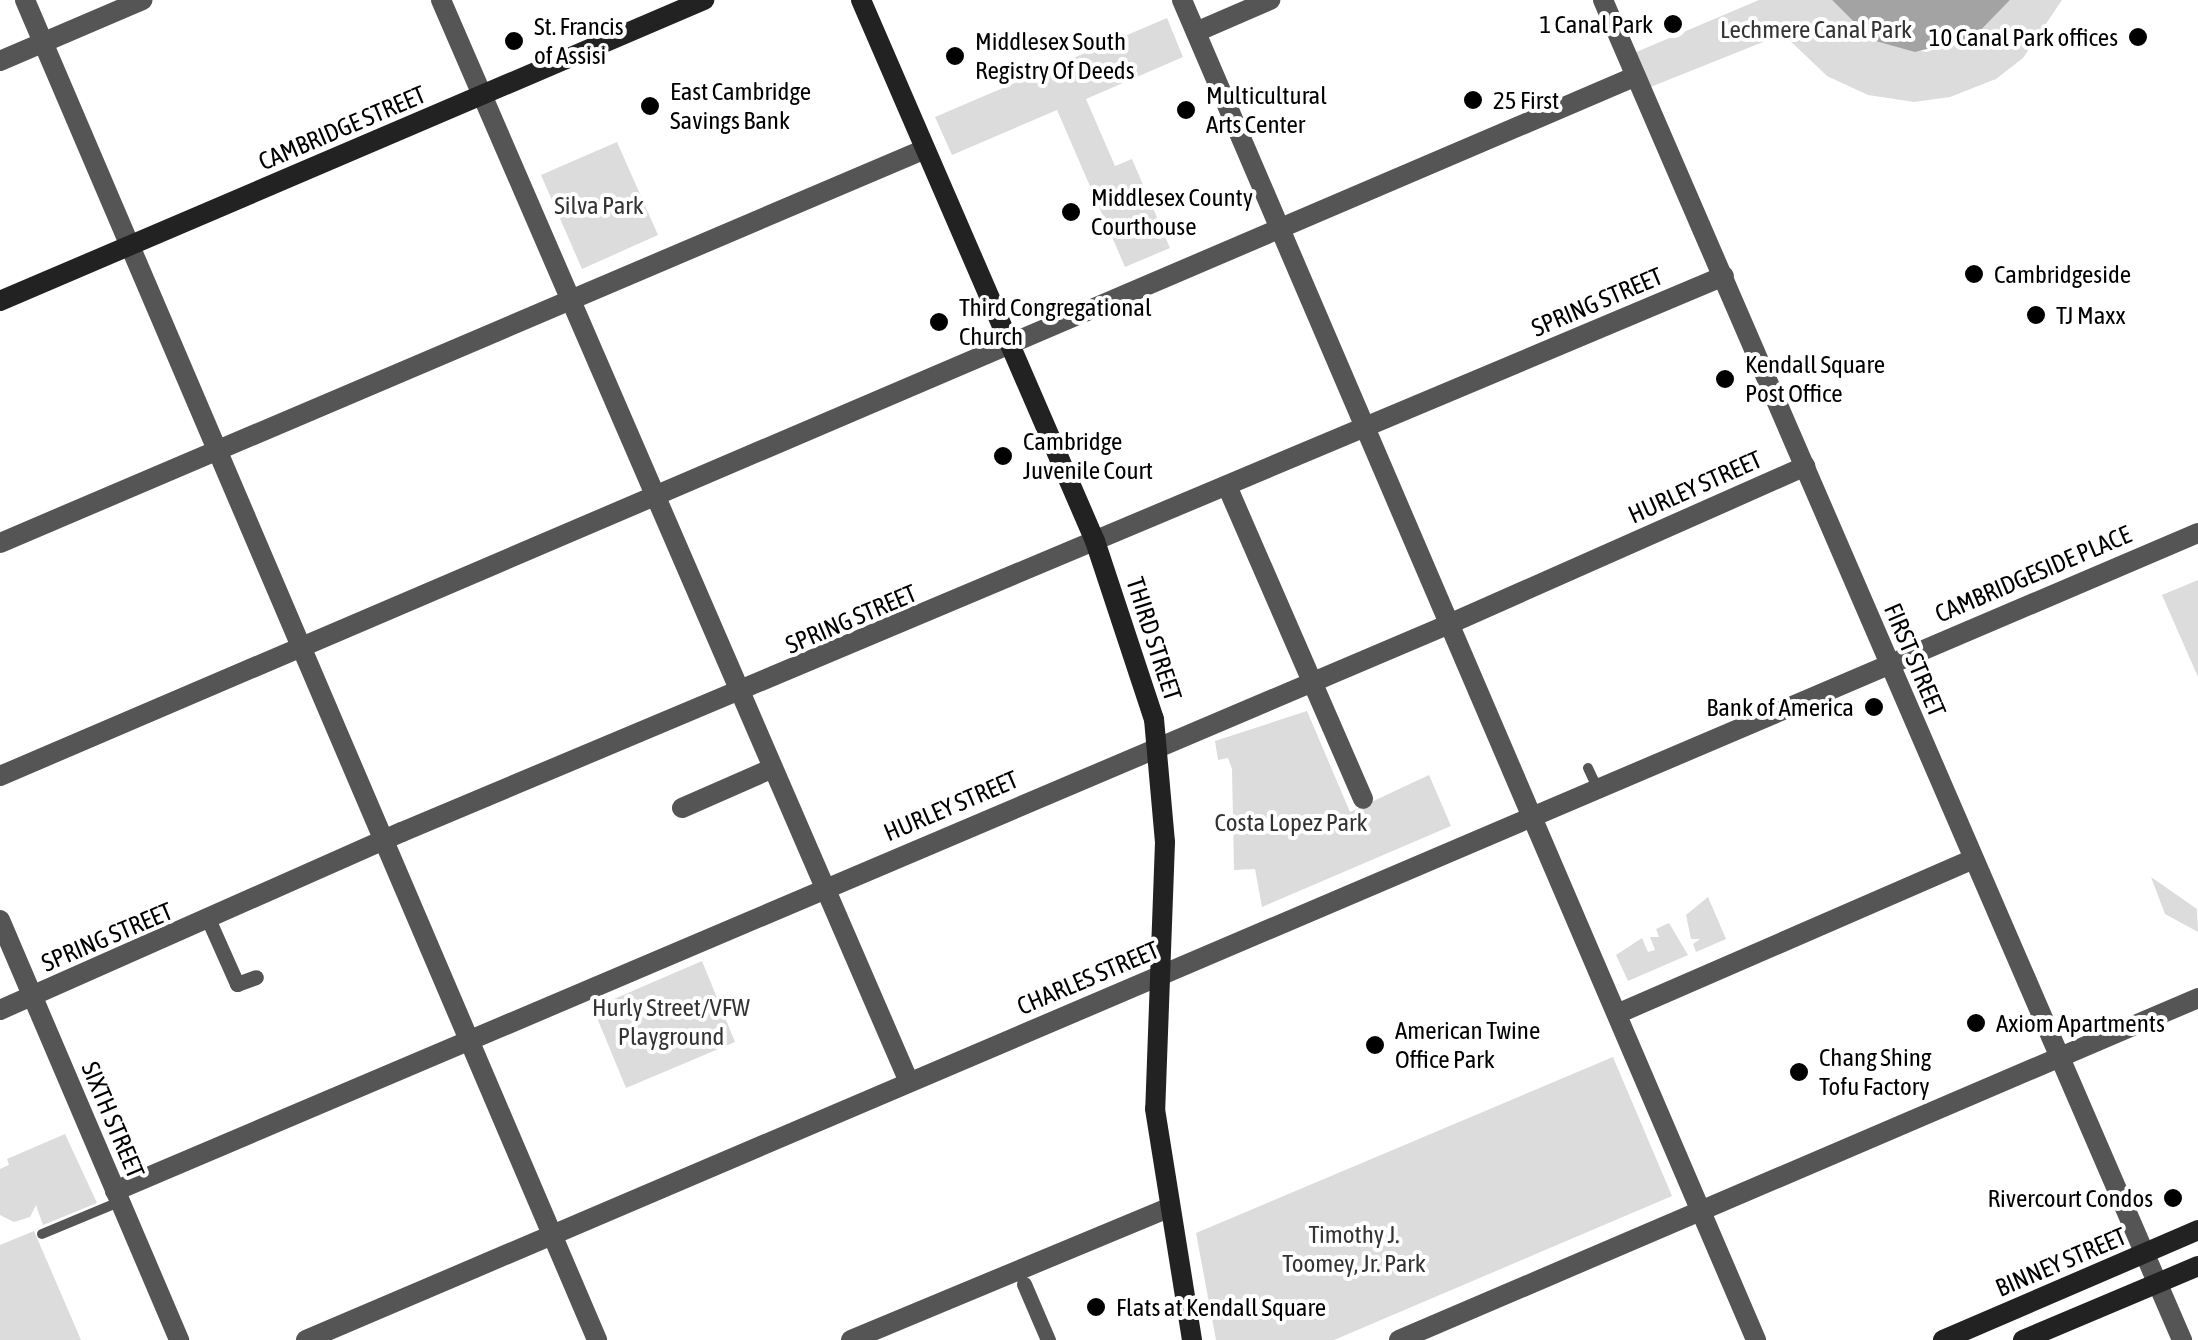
<!DOCTYPE html>
<style>
body{margin:0}
#map{position:relative;width:2198px;height:1340px;overflow:hidden;background:#fff;font-family:"Asap Condensed",sans-serif}
div>[style]{position:absolute}
.green>*{inset:0;background:#dcdcdc}
.water>*{inset:0;background:#a3a3a3}
.service>*{height:10px;margin:-5px;padding:0 5px;transform-origin:5px;border-radius:5px;background:#555}
.pedestrian>*{height:15px;margin:-7.5px;padding:0 7.5px;transform-origin:7.5px;border-radius:7.5px;background:#555}
.minor>*{height:20px;margin:-10px;padding:0 10px;transform-origin:10px;border-radius:10px;background:#555}
.tertiary>*{height:20px;margin:-10px;padding:0 10px;transform-origin:10px;border-radius:10px;background:#555}
.secondary>*{height:20px;margin:-10px;padding:0 10px;transform-origin:10px;border-radius:10px;background:#222}
.dots>*{width:28px;height:28px;translate:-50% -50%;box-sizing:border-box;border:5px solid #fff;border-radius:50%}
span{translate:-50% -50%;white-space:nowrap;text-align:center;line-height:1.15;-webkit-text-stroke:8px #fff;paint-order:stroke}
.poi-label{font-size:25px;color:#000}
.right{translate:-100% -50%;text-align:right}
.left{translate:0 -50%;text-align:left}
.park-label{font-size:25px;color:#333}
.street-label{font-size:25px;color:#000}
</style>
<div id="map">
<div class="green">
<i style="clip-path:polygon(1759px 0,1832px 0,1872px 40px,1926px 52px,1974px 37px,2010px 0,2062px 0,2023px 58px,1996px 79px,1950px 97px,1914px 102px,1868px 95px,1827px 76px,1783px 34px,1643px 90px,1627px 56px)"></i>
<i style="clip-path:polygon(1167px 18px,1183px 57px,1086px 99px,1115px 166px,1132px 159px,1170px 248px,1125px 267px,1057px 110px,952px 155px,935px 117px)"></i>
<i style="clip-path:polygon(617px 142px,658px 235px,582px 269px,541px 175px)"></i>
<i style="clip-path:polygon(2198px 580px,2198px 677px,2162px 595px)"></i>
<i style="clip-path:polygon(1307px 711px,1350px 812px,1429px 775px,1451px 826px,1262px 907px,1255px 869px,1234px 870px,1232px 769px,1228px 758px,1218px 760px,1215px 741px)"></i>
<i style="clip-path:polygon(2151px 877px,2197px 909px,2198px 932px,2165px 914px)"></i>
<i style="clip-path:polygon(1708px 897px,1726px 939px,1696px 952px,1693px 944px,1700px 939px,1691px 939px,1686px 915px)"></i>
<i style="clip-path:polygon(1669px 923px,1688px 955px,1628px 981px,1616px 955px,1642px 938px,1648px 952px,1655px 950px,1650px 937px,1659px 937px,1656px 929px)"></i>
<i style="clip-path:polygon(702px 961px,735px 1042px,626px 1088px,593px 1008px)"></i>
<i style="clip-path:polygon(1613px 1057px,1672px 1196px,1334px 1340px,1216px 1340px,1196px 1233px)"></i>
<i style="clip-path:polygon(65px 1134px,97px 1203px,43px 1225px,36px 1205px,30px 1217px,14px 1222px,0 1215px,0 1169px,9px 1165px,7px 1159px)"></i>
<i style="clip-path:polygon(34px 1231px,81px 1340px,0 1340px,0 1245px)"></i>
</div>
<div class="water">
<i style="clip-path:polygon(1832px 0,2010px 0,1974px 37px,1915px 52px,1872px 40px)"></i>
</div>
<div class="service">
<i style="left:1588px;top:768px;width:21px;rotate:65deg"></i>
<i style="left:42px;top:1234px;width:83px;rotate:-22.6deg"></i>
</div>
<div class="pedestrian">
<i style="left:209px;top:921px;width:69px;rotate:66deg"></i>
<i style="left:237px;top:984px;width:20px;rotate:-20deg"></i>
<i style="left:1024px;top:1284px;width:61px;rotate:66.8deg"></i>
</div>
<div class="minor">
<i style="left:25px;top:0;width:1457px;rotate:66.88deg"></i>
<i style="left:441px;top:0;width:1179px;rotate:66.61deg"></i>
<i style="left:1182px;top:0;width:1458px;rotate:66.81deg"></i>
<i style="left:1196px;top:32px;width:81px;rotate:-23.4deg"></i>
<i style="left:1227px;top:486px;width:341px;rotate:66.5deg"></i>
<i style="left:0;top:543px;width:1005px;rotate:-23.07deg"></i>
<i style="left:0;top:776px;width:1779px;rotate:-23.16deg"></i>
<i style="left:682px;top:808px;width:99px;rotate:-23.7deg"></i>
<i style="left:0;top:1010px;width:440px;rotate:-23.9deg"></i>
<i style="left:402px;top:832px;width:1434px;rotate:-22.81deg"></i>
<i style="left:1617px;top:1014px;width:388px;rotate:-23.5deg"></i>
<i style="left:115px;top:1191px;width:1447px;rotate:-23.02deg"></i>
<i style="left:1447px;top:625px;width:392px;rotate:-23.9deg"></i>
<i style="left:851px;top:1340px;width:343px;rotate:-22.6deg"></i>
<i style="left:1399px;top:1340px;width:869px;rotate:-23.17deg"></i>
</div>
<div class="tertiary">
<i style="left:1603px;top:0;width:1460px;rotate:66.63deg"></i>
<i style="left:0;top:61px;width:155px;rotate:-23.2deg"></i>
<i style="left:0;top:920px;width:457px;rotate:66.9deg"></i>
<i style="left:306px;top:1340px;width:2057px;rotate:-23.1deg"></i>
</div>
<div class="secondary">
<i style="left:861px;top:0;width:589px;rotate:66.61deg"></i>
<i style="left:1095px;top:541px;width:188px;rotate:71.7deg"></i>
<i style="left:1154px;top:719px;width:123px;rotate:84.9deg"></i>
<i style="left:1165px;top:842px;width:267px;rotate:92.1deg"></i>
<i style="left:1155px;top:1109px;width:234px;rotate:80.9deg"></i>
<i style="left:0;top:301px;width:766px;rotate:-23.15deg"></i>
<i style="left:1943px;top:1340px;width:278px;rotate:-23.3deg"></i>
<i style="left:2023px;top:1340px;width:190px;rotate:-22.9deg"></i>
</div>
<div class="dots">
<i style="left:1673px;top:24px;background:#000"></i>
<i style="left:2138px;top:37px;background:#000"></i>
<i style="left:514px;top:41px;background:#000"></i>
<i style="left:955px;top:56px;background:#000"></i>
<i style="left:1473px;top:100px;background:#000"></i>
<i style="left:650px;top:106px;background:#000"></i>
<i style="left:1186px;top:110px;background:#000"></i>
<i style="left:1071px;top:212px;background:#000"></i>
<i style="left:1974px;top:274px;background:#000"></i>
<i style="left:2036px;top:315px;background:#000"></i>
<i style="left:939px;top:322px;background:#000"></i>
<i style="left:1725px;top:379px;background:#000"></i>
<i style="left:1003px;top:456px;background:#000"></i>
<i style="left:1874px;top:707px;background:#000"></i>
<i style="left:1976px;top:1023px;background:#000"></i>
<i style="left:1375px;top:1045px;background:#000"></i>
<i style="left:1799px;top:1072px;background:#000"></i>
<i style="left:2173px;top:1198px;background:#000"></i>
<i style="left:1096px;top:1307px;background:#000"></i>
</div>
<div class="poi-label">
<span class="right" style="left:1653px;top:24px">1 Canal Park</span>
<span class="left" style="left:534px;top:41px">St. Francis<br>of Assisi</span>
<span class="right" style="left:2118px;top:37px">10 Canal Park offices</span>
<span class="left" style="left:975px;top:56px">Middlesex South<br>Registry Of Deeds</span>
<span class="left" style="left:670px;top:106px">East Cambridge<br>Savings Bank</span>
<span class="left" style="left:1206px;top:110px">Multicultural<br>Arts Center</span>
<span class="left" style="left:1493px;top:100px">25 First</span>
<span class="left" style="left:1091px;top:212px">Middlesex County<br>Courthouse</span>
<span class="left" style="left:1994px;top:274px">Cambridgeside</span>
<span class="left" style="left:959px;top:322px">Third Congregational<br>Church</span>
<span class="left" style="left:2056px;top:315px">TJ Maxx</span>
<span class="left" style="left:1745px;top:379px">Kendall Square<br>Post Office</span>
<span class="left" style="left:1023px;top:456px">Cambridge<br>Juvenile Court</span>
<span class="right" style="left:1854px;top:707px">Bank of America</span>
<span class="left" style="left:1996px;top:1023px">Axiom Apartments</span>
<span class="left" style="left:1395px;top:1045px">American Twine<br>Office Park</span>
<span class="left" style="left:1819px;top:1072px">Chang Shing<br>Tofu Factory</span>
<span class="right" style="left:2153px;top:1198px">Rivercourt Condos</span>
<span class="left" style="left:1116px;top:1307px">Flats at Kendall Square</span>
</div>
<div class="park-label">
<span style="left:1816px;top:29px">Lechmere Canal Park</span>
<span style="left:599px;top:205px">Silva Park</span>
<span style="left:1291px;top:822px">Costa Lopez Park</span>
<span style="left:671px;top:1022px">Hurly Street/VFW<br>Playground</span>
<span style="left:1354px;top:1249px">Timothy J.<br>Toomey, Jr. Park</span>
</div>
<div class="street-label">
<span style="left:342px;top:128px;rotate:-23deg">CAMBRIDGE STREET</span>
<span style="left:1597px;top:302px;rotate:-23deg">SPRING STREET</span>
<span style="left:1695px;top:487px;rotate:-24deg">HURLEY STREET</span>
<span style="left:2033px;top:574px;rotate:-23deg">CAMBRIDGESIDE PLACE</span>
<span style="left:851px;top:619px;rotate:-23deg">SPRING STREET</span>
<span style="left:1154px;top:639px;rotate:72deg">THIRD STREET</span>
<span style="left:1915px;top:660px;rotate:67deg">FIRST STREET</span>
<span style="left:951px;top:806px;rotate:-23deg">HURLEY STREET</span>
<span style="left:107px;top:937px;rotate:-23deg">SPRING STREET</span>
<span style="left:1088px;top:978px;rotate:-23deg">CHARLES STREET</span>
<span style="left:113px;top:1120px;rotate:67deg">SIXTH STREET</span>
<span style="left:2061px;top:1262px;rotate:-23deg">BINNEY STREET</span>
</div>
</div>
